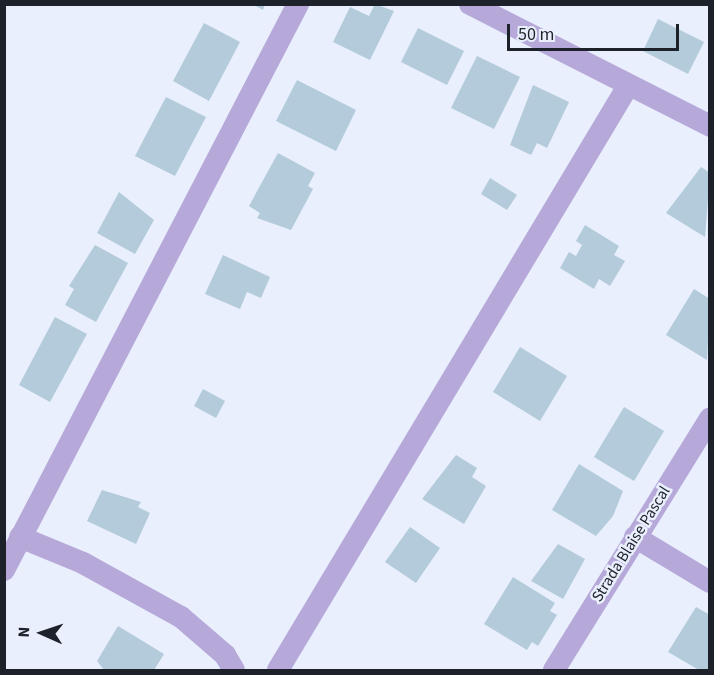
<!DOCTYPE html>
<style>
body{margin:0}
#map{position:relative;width:714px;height:675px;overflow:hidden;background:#e9effd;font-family:"Source Sans 3",sans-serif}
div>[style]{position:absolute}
.building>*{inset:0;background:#b3cbda}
.minor>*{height:22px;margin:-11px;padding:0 11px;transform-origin:11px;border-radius:11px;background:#b6a9d9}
span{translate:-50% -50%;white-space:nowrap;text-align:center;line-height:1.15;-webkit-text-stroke:5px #e9effd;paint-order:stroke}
.street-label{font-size:16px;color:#1d2129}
.frame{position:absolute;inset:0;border:6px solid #1d2129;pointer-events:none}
.north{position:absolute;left:12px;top:603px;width:60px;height:60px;-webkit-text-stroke:4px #e9effd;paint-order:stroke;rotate:273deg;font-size:16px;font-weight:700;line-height:24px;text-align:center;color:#1d2129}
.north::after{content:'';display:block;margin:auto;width:21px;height:27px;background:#1d2129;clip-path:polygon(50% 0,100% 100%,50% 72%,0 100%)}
.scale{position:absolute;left:507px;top:24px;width:172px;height:27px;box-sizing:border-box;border:3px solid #1d2129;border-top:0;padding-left:8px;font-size:18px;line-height:21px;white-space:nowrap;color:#1d2129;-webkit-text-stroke:4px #e9effd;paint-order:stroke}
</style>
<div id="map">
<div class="building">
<i style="clip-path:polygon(252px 4px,265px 4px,263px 10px)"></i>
<i style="clip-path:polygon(375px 4px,394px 11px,370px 60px,333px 42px,350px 7px,369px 16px)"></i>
<i style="clip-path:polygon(658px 19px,704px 42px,688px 74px,643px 51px)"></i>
<i style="clip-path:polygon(204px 23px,240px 42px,209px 101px,173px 81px)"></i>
<i style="clip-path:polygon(418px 28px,464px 51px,447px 85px,401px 62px)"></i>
<i style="clip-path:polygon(477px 56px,520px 77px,494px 129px,451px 108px)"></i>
<i style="clip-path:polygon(297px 80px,356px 110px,336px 151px,276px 121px)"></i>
<i style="clip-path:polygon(533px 85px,569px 102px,547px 148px,537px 143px,531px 155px,510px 145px)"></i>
<i style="clip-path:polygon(166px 97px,206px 117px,175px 176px,135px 156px)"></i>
<i style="clip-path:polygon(278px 153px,315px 173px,308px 186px,313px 189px,291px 230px,257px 218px,260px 213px,249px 206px)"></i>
<i style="clip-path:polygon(701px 167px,710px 173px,705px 237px,666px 213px)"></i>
<i style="clip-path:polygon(490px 178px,517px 195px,507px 210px,481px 194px)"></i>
<i style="clip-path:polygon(119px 192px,154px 220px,135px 254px,97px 233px)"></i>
<i style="clip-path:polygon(585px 225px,619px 246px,614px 255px,625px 261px,610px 286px,599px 279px,594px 289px,560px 268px,569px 252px,576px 256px,582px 245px,576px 241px)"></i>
<i style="clip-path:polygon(95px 245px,128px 263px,96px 322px,65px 305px,74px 289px,69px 286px)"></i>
<i style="clip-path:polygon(223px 255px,270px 277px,261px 298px,247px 292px,240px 309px,205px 294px)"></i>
<i style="clip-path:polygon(694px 289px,710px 299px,707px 360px,666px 335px)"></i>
<i style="clip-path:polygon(55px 317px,87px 334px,50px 402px,19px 385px)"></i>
<i style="clip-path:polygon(520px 347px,567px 376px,540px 421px,493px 392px)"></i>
<i style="clip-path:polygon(203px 389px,225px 401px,216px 418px,194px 406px)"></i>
<i style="clip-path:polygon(624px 407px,664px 431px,634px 481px,594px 457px)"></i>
<i style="clip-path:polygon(456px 455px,477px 468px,472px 477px,486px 486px,464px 524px,422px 499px)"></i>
<i style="clip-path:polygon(579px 464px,623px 491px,613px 516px,596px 536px,552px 510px)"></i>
<i style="clip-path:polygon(102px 490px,141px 502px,138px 507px,150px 513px,136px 544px,87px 521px)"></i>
<i style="clip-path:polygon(410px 527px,440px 548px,416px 583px,385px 562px)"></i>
<i style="clip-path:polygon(558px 544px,585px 559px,563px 599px,531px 581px)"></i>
<i style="clip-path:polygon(513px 577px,555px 603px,550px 611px,557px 615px,538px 646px,532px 642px,527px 650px,484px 624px)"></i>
<i style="clip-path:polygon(696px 607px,710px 615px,710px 670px,699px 670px,668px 652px)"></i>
<i style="clip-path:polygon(118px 626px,164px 654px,154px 670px,104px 670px,97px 661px)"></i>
</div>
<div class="minor">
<i style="left:470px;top:4px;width:269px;rotate:26.9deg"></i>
<i style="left:20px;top:537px;width:68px;rotate:22.4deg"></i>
<i style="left:83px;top:563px;width:112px;rotate:28.9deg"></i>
<i style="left:181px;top:617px;width:58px;rotate:40.8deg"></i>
<i style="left:225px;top:655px;width:17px;rotate:59deg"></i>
<i style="left:635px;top:537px;width:87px;rotate:31deg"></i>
<i style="left:4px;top:570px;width:638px;rotate:-62.55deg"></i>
<i style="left:278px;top:670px;width:681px;rotate:-59.07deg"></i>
<i style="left:554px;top:670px;width:296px;rotate:-58.2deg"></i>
</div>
<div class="street-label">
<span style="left:631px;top:544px;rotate:-58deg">Strada Blaise Pascal</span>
</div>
<div class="frame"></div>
<div class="north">N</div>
<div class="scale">50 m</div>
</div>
